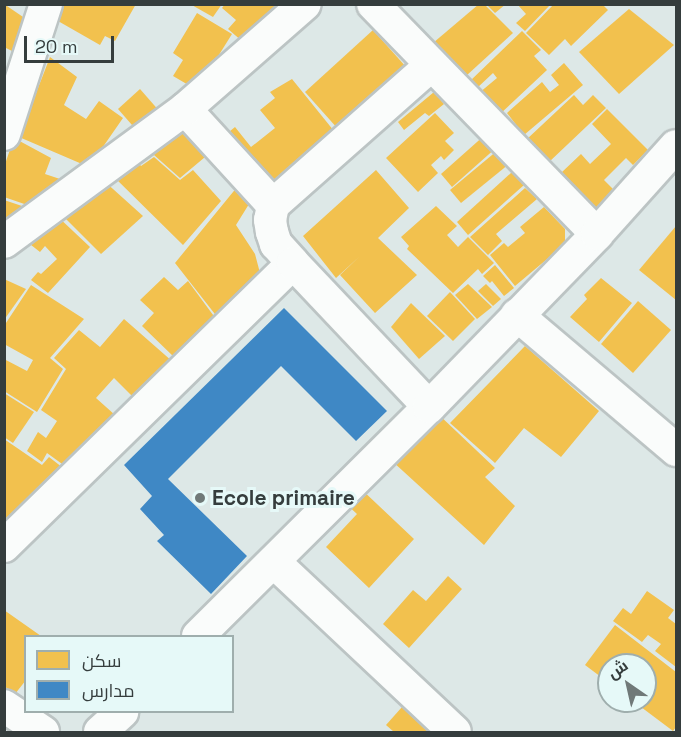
<!DOCTYPE html>
<meta charset="utf-8">
<style>
body{margin:0}
#map{position:relative;width:681px;height:737px;overflow:hidden;background:#dde8e7;font-family:"Space Grotesk",Cairo,sans-serif}
div>[style]{position:absolute}
.homes>*{inset:0;background:#f2c14e}
.schools>*{inset:0;background:#3f88c5}
.roads{filter:drop-shadow(2px 0 #bcc4c4) drop-shadow(-2px 0 #bcc4c4) drop-shadow(0 2px #bcc4c4) drop-shadow(0 -2px #bcc4c4)}
.minor>*{height:32px;margin:-16px;padding:0 16px;transform-origin:16px;border-radius:16px;background:#fafcfb}
.dots>*{width:16px;height:16px;translate:-50% -50%;box-sizing:border-box;border:3px solid #e6f9f8;border-radius:50%}
span{translate:-50% -50%;white-space:nowrap;text-align:center;line-height:1.15;-webkit-text-stroke:6px #e6f9f8;paint-order:stroke}
.poi-label{font-size:21px;color:#353d3d;font-weight:700}
.left{translate:0 -50%;text-align:left}
.frame{position:absolute;inset:0;border:6px solid #353d3d;pointer-events:none}
.legend{position:absolute;left:24px;top:635px;width:210px;height:78px;box-sizing:border-box;background:#e6f9f8;border:2px solid #9faead;margin:0;padding:8px 10px;list-style:none;font-size:18px;color:#353d3d}
.legend li{display:flex;align-items:center;gap:12px;height:30px}
.legend b{width:30px;border:2px solid #9faead}
.north{position:absolute;left:597px;top:653px;width:60px;height:60px;box-sizing:border-box;background:#e6f9f8;border:2px solid #9faead;border-radius:50%;rotate:326deg;font-size:16px;font-weight:700;line-height:24px;text-align:center;color:#353d3d}
.north::after{content:'';display:block;margin:auto;width:21px;height:27px;background:#707978;clip-path:polygon(50% 0,100% 100%,50% 72%,0 100%)}
.scale{position:absolute;left:24px;top:36px;width:90px;height:27px;box-sizing:border-box;border:3px solid #353d3d;border-top:0;padding-left:8px;font-size:18px;line-height:21px;white-space:nowrap;color:#353d3d;-webkit-text-stroke:4px #e6f9f8;paint-order:stroke}
</style>
<div id="map">
<div class="homes">
<i style="clip-path:polygon(4px 4px,26px 19px,14px 52px,4px 47px)"></i>
<i style="clip-path:polygon(64px 4px,136px 4px,115px 41px,105px 36px,100px 45px,58px 21px)"></i>
<i style="clip-path:polygon(190px 4px,222px 4px,213px 17px)"></i>
<i style="clip-path:polygon(225px 4px,288px 4px,243px 42px,228px 29px,236px 20px,222px 8px)"></i>
<i style="clip-path:polygon(479px 4px,484px 4px,513px 33px,466px 76px,433px 43px)"></i>
<i style="clip-path:polygon(486px 4px,506px 4px,495px 13px)"></i>
<i style="clip-path:polygon(517px 4px,551px 4px,525px 31px,516px 23px,526px 14px)"></i>
<i style="clip-path:polygon(554px 4px,602px 4px,608px 10px,571px 46px,565px 39px,549px 55px,526px 33px)"></i>
<i style="clip-path:polygon(629px 9px,674px 45px,619px 94px,579px 52px)"></i>
<i style="clip-path:polygon(197px 13px,232px 34px,197px 90px,173px 76px,183px 60px,173px 53px)"></i>
<i style="clip-path:polygon(373px 30px,407px 68px,338px 129px,305px 92px)"></i>
<i style="clip-path:polygon(522px 31px,541px 50px,534px 56px,547px 70px,500px 114px,479px 93px,497px 78px,493px 73px,476px 89px,469px 82px)"></i>
<i style="clip-path:polygon(50px 57px,77px 77px,64px 105px,86px 119px,99px 101px,123px 118px,89px 167px,19px 137px)"></i>
<i style="clip-path:polygon(564px 63px,583px 85px,524px 135px,507px 113px,542px 82px,550px 92px,559px 85px,551px 75px)"></i>
<i style="clip-path:polygon(292px 79px,334px 131px,265px 187px,224px 136px,235px 127px,251px 147px,275px 128px,260px 110px,275px 98px,270px 92px)"></i>
<i style="clip-path:polygon(140px 89px,161px 113px,139px 133px,118px 109px)"></i>
<i style="clip-path:polygon(434px 92px,444px 104px,429px 116px,425px 113px,404px 130px,398px 122px)"></i>
<i style="clip-path:polygon(574px 95px,583px 105px,593px 95px,606px 108px,548px 163px,526px 140px)"></i>
<i style="clip-path:polygon(607px 109px,648px 150px,633px 165px,626px 158px,604px 180px,614px 190px,596px 208px,561px 173px,581px 154px,590px 164px,611px 144px,592px 124px)"></i>
<i style="clip-path:polygon(435px 113px,454px 133px,445px 141px,454px 150px,444px 160px,441px 156px,431px 165px,438px 173px,418px 192px,386px 158px)"></i>
<i style="clip-path:polygon(183px 115px,217px 147px,180px 178px,154px 155px,141px 164px,133px 154px)"></i>
<i style="clip-path:polygon(486px 134px,497px 147px,452px 187px,441px 174px)"></i>
<i style="clip-path:polygon(14px 138px,51px 158px,45px 174px,60px 179px,36px 208px,4px 197px,4px 167px)"></i>
<i style="clip-path:polygon(498px 150px,509px 164px,461px 203px,450px 190px)"></i>
<i style="clip-path:polygon(133px 156px,141px 166px,154px 157px,180px 180px,193px 170px,221px 201px,183px 245px,112px 175px)"></i>
<i style="clip-path:polygon(376px 170px,409px 208px,378px 238px,417px 275px,375px 313px,340px 275px,360px 256px,336px 278px,303px 236px)"></i>
<i style="clip-path:polygon(512px 172px,524px 185px,468px 235px,457px 222px)"></i>
<i style="clip-path:polygon(103px 180px,143px 216px,101px 254px,60px 213px)"></i>
<i style="clip-path:polygon(242px 181px,254px 196px,236px 225px,255px 254px,260px 273px,218px 318px,175px 263px)"></i>
<i style="clip-path:polygon(525px 188px,537px 199px,496px 234px,502px 241px,488px 255px,470px 237px)"></i>
<i style="clip-path:polygon(4px 200px,34px 210px,4px 234px)"></i>
<i style="clip-path:polygon(436px 206px,457px 226px,447px 235px,458px 247px,468px 237px,494px 263px,482px 274px,478px 269px,453px 293px,407px 249px,409px 246px,401px 237px)"></i>
<i style="clip-path:polygon(544px 207px,565px 229px,565px 244px,515px 286px,490px 255px,504px 243px,508px 247px,525px 233px,520px 227px)"></i>
<i style="clip-path:polygon(56px 215px,90px 247px,48px 293px,31px 280px,38px 272px,41px 274px,57px 259px,45px 246px,40px 252px,26px 241px)"></i>
<i style="clip-path:polygon(676px 226px,676px 300px,639px 270px)"></i>
<i style="clip-path:polygon(495px 265px,514px 288px,504px 296px,492px 281px,490px 283px,483px 276px)"></i>
<i style="clip-path:polygon(164px 277px,178px 290px,188px 281px,216px 319px,176px 359px,142px 326px,154px 313px,140px 300px)"></i>
<i style="clip-path:polygon(601px 278px,632px 303px,599px 342px,570px 317px,587px 299px,584px 295px)"></i>
<i style="clip-path:polygon(4px 279px,26px 289px,4px 320px)"></i>
<i style="clip-path:polygon(468px 284px,492px 307px,477px 319px,455px 295px)"></i>
<i style="clip-path:polygon(486px 284px,501px 299px,493px 306px,478px 291px)"></i>
<i style="clip-path:polygon(31px 285px,84px 319px,50px 358px,63px 369px,37px 412px,4px 391px,4px 359px,27px 371px,33px 360px,4px 344px,4px 326px)"></i>
<i style="clip-path:polygon(450px 292px,475px 319px,453px 341px,427px 316px)"></i>
<i style="clip-path:polygon(638px 301px,671px 330px,633px 373px,601px 344px)"></i>
<i style="clip-path:polygon(411px 303px,445px 336px,419px 359px,391px 327px)"></i>
<i style="clip-path:polygon(124px 319px,173px 362px,132px 396px,114px 378px,96px 398px,115px 415px,69px 469px,47px 453px,42px 462px,27px 451px,38px 432px,46px 438px,57px 421px,41px 410px,66px 369px,54px 358px,79px 330px,100px 347px)"></i>
<i style="clip-path:polygon(525px 346px,599px 411px,561px 457px,524px 428px,495px 463px,450px 423px)"></i>
<i style="clip-path:polygon(4px 393px,34px 412px,13px 443px,4px 437px)"></i>
<i style="clip-path:polygon(437px 413px,495px 468px,485px 477px,515px 506px,484px 545px,392px 461px)"></i>
<i style="clip-path:polygon(4px 439px,42px 465px,49px 457px,67px 471px,4px 523px)"></i>
<i style="clip-path:polygon(359px 487px,414px 539px,369px 588px,326px 547px,357px 514px,345px 503px)"></i>
<i style="clip-path:polygon(448px 576px,462px 589px,409px 648px,383px 624px,413px 590px,426px 601px)"></i>
<i style="clip-path:polygon(647px 591px,674px 610px,668px 618px,676px 624px,676px 667px,655px 651px,661px 644px,648px 635px,642px 642px,613px 621px,623px 608px,631px 614px)"></i>
<i style="clip-path:polygon(4px 610px,41px 636px,26px 636px,26px 680px,15px 694px,4px 686px)"></i>
<i style="clip-path:polygon(615px 625px,676px 672px,676px 727px,673px 731px,633px 701px,645px 701px,645px 665px,609px 665px,609px 683px,585px 665px)"></i>
<i style="clip-path:polygon(402px 707px,428px 731px,427px 732px,394px 732px,386px 725px)"></i>
</div>
<div class="schools">
<i style="clip-path:polygon(284px 308px,387px 411px,356px 441px,281px 366px,168px 479px,247px 556px,211px 594px,157px 541px,164px 535px,140px 509px,152px 496px,124px 465px)"></i>
</div>
<div class="roads">
<div class="minor">
<i style="left:373px;top:4px;width:321px;rotate:45.8deg"></i>
<i style="left:185px;top:109px;width:130px;rotate:47.5deg"></i>
<i style="left:273px;top:205px;width:211px;rotate:-41.5deg"></i>
<i style="left:4px;top:134px;width:137px;rotate:-72.1deg"></i>
<i style="left:273px;top:205px;width:15px;rotate:101deg"></i>
<i style="left:270px;top:220px;width:12px;rotate:81deg"></i>
<i style="left:272px;top:232px;width:13px;rotate:72deg"></i>
<i style="left:276px;top:244px;width:25px;rotate:48deg"></i>
<i style="left:4px;top:242px;width:225px;rotate:-36.3deg"></i>
<i style="left:185px;top:109px;width:159px;rotate:-41.2deg"></i>
<i style="left:517px;top:315px;width:209px;rotate:40.3deg"></i>
<i style="left:4px;top:546px;width:404px;rotate:-44.4deg"></i>
<i style="left:293px;top:263px;width:198px;rotate:46.6deg"></i>
<i style="left:274px;top:562px;width:248px;rotate:43.2deg"></i>
<i style="left:198px;top:636px;width:325px;rotate:-44.8deg"></i>
<i style="left:429px;top:407px;width:241px;rotate:-45.8deg"></i>
<i style="left:597px;top:234px;width:118px;rotate:-48.1deg"></i>
<i style="left:4px;top:706px;width:47px;rotate:33.7deg"></i>
<i style="left:100px;top:732px;width:30px;rotate:-42deg"></i>
</div>
</div>
<div class="dots">
<i style="left:200px;top:498px;background:#707978"></i>
</div>
<div class="poi-label">
<span class="left" style="left:212px;top:498px">Ecole primaire</span>
</div>
<div class="frame"></div>
<ul class="legend">
<li><b style="height:16px;background:#f2c14e"></b>سكن</li>
<li><b style="height:16px;background:#3f88c5"></b>مدارس</li>
</ul>
<div class="north">ش</div>
<div class="scale">20 m</div>
</div>
